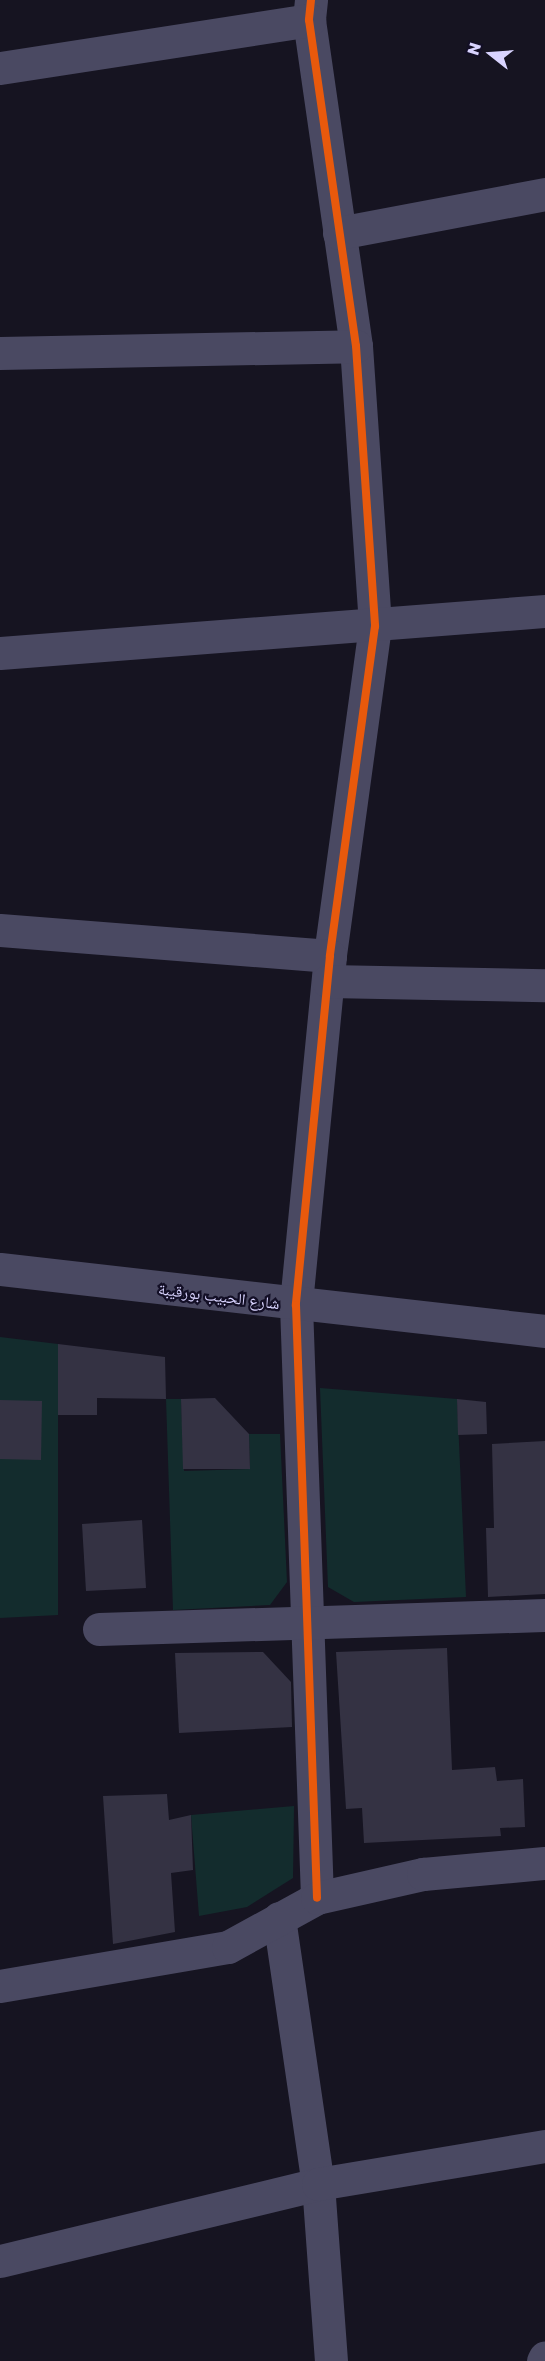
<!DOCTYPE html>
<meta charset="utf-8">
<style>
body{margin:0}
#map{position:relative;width:545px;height:2361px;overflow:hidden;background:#161421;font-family:"Golos Text","Noto Naskh Arabic",sans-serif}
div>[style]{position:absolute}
.green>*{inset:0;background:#132c2d}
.building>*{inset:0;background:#343243}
.minor>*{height:33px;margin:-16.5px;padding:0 16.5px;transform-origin:16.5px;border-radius:16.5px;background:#4a4962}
.cycleway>*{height:8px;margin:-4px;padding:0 4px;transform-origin:4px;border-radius:4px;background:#e8590c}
span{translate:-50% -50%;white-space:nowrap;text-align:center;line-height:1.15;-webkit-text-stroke:4.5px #130f26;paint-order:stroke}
.street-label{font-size:16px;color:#d9d4ff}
.north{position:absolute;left:461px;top:24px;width:60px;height:60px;-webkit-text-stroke:4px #130f26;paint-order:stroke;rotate:287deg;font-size:16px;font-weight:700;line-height:24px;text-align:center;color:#d9d4ff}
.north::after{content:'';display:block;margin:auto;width:21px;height:27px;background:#d9d4ff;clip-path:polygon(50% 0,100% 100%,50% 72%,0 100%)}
</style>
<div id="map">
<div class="green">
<i style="clip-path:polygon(0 1337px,58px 1344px,58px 1615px,0 1618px)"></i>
<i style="clip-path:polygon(320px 1388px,457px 1399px,466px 1597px,354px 1602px,328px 1587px)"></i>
<i style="clip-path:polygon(166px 1399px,181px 1399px,184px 1471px,250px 1469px,249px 1434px,280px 1434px,287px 1582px,270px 1605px,173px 1610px)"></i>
<i style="clip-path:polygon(294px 1806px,293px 1878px,247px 1907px,199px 1916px,191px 1815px)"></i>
</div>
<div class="building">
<i style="clip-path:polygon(58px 1344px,165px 1357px,166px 1399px,97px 1398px,97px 1415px,58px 1415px)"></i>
<i style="clip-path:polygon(215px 1398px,249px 1434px,250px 1469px,183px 1469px,181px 1399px)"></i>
<i style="clip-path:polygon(457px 1399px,486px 1402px,487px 1434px,458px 1435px)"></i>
<i style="clip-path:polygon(0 1400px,42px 1401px,41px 1460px,0 1459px)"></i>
<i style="clip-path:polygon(545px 1441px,545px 1594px,488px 1597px,486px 1528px,494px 1528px,492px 1444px)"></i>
<i style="clip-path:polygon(142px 1520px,146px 1588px,86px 1591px,82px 1524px)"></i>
<i style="clip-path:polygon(447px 1648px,452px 1770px,495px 1767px,497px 1781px,523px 1779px,525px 1827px,500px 1828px,501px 1836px,364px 1843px,362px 1808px,346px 1809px,336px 1652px)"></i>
<i style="clip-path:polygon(263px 1652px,291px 1682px,292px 1727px,179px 1733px,175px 1653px)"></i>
<i style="clip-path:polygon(167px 1794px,169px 1820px,191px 1815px,193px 1870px,171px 1873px,175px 1932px,113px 1944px,103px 1796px)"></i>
</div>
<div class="minor">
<i style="left:311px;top:0;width:20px;rotate:96deg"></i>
<i style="left:309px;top:20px;width:329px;rotate:81.8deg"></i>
<i style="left:356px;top:346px;width:281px;rotate:86.1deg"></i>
<i style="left:375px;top:626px;width:333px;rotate:97.8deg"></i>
<i style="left:330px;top:956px;width:351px;rotate:95.6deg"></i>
<i style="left:296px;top:1305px;width:593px;rotate:87.97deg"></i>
<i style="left:0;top:68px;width:313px;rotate:-8.8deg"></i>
<i style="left:339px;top:233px;width:210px;rotate:-10.7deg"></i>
<i style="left:0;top:353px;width:356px;rotate:-1.1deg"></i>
<i style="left:0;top:653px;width:547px;rotate:-4.41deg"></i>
<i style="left:0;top:930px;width:331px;rotate:4.5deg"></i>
<i style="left:328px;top:981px;width:217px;rotate:1.1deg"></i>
<i style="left:0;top:1269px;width:549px;rotate:6.49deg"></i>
<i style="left:99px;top:1629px;width:446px;rotate:-1.8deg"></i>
<i style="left:279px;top:1918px;width:269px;rotate:81.7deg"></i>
<i style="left:318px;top:2184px;width:177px;rotate:85.8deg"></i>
<i style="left:0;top:1986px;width:231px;rotate:-9.7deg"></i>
<i style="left:228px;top:1947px;width:102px;rotate:-28.8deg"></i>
<i style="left:317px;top:1898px;width:109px;rotate:-12.8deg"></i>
<i style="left:423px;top:1874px;width:122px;rotate:-5.2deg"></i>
<i style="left:0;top:2261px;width:327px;rotate:-13.6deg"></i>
<i style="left:318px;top:2184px;width:230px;rotate:-9.5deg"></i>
<i style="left:543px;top:2361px;width:4px;rotate:-63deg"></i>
</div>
<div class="cycleway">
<i style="left:311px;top:0;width:20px;rotate:96deg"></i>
<i style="left:309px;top:20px;width:329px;rotate:81.8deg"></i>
<i style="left:356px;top:346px;width:281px;rotate:86.1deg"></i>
<i style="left:375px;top:626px;width:333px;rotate:97.8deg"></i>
<i style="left:330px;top:956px;width:351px;rotate:95.6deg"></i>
<i style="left:296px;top:1305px;width:593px;rotate:87.97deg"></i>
</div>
<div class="street-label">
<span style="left:219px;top:1296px;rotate:7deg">شارع الحبيب بورقيبة</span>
</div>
<div class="north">N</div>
</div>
